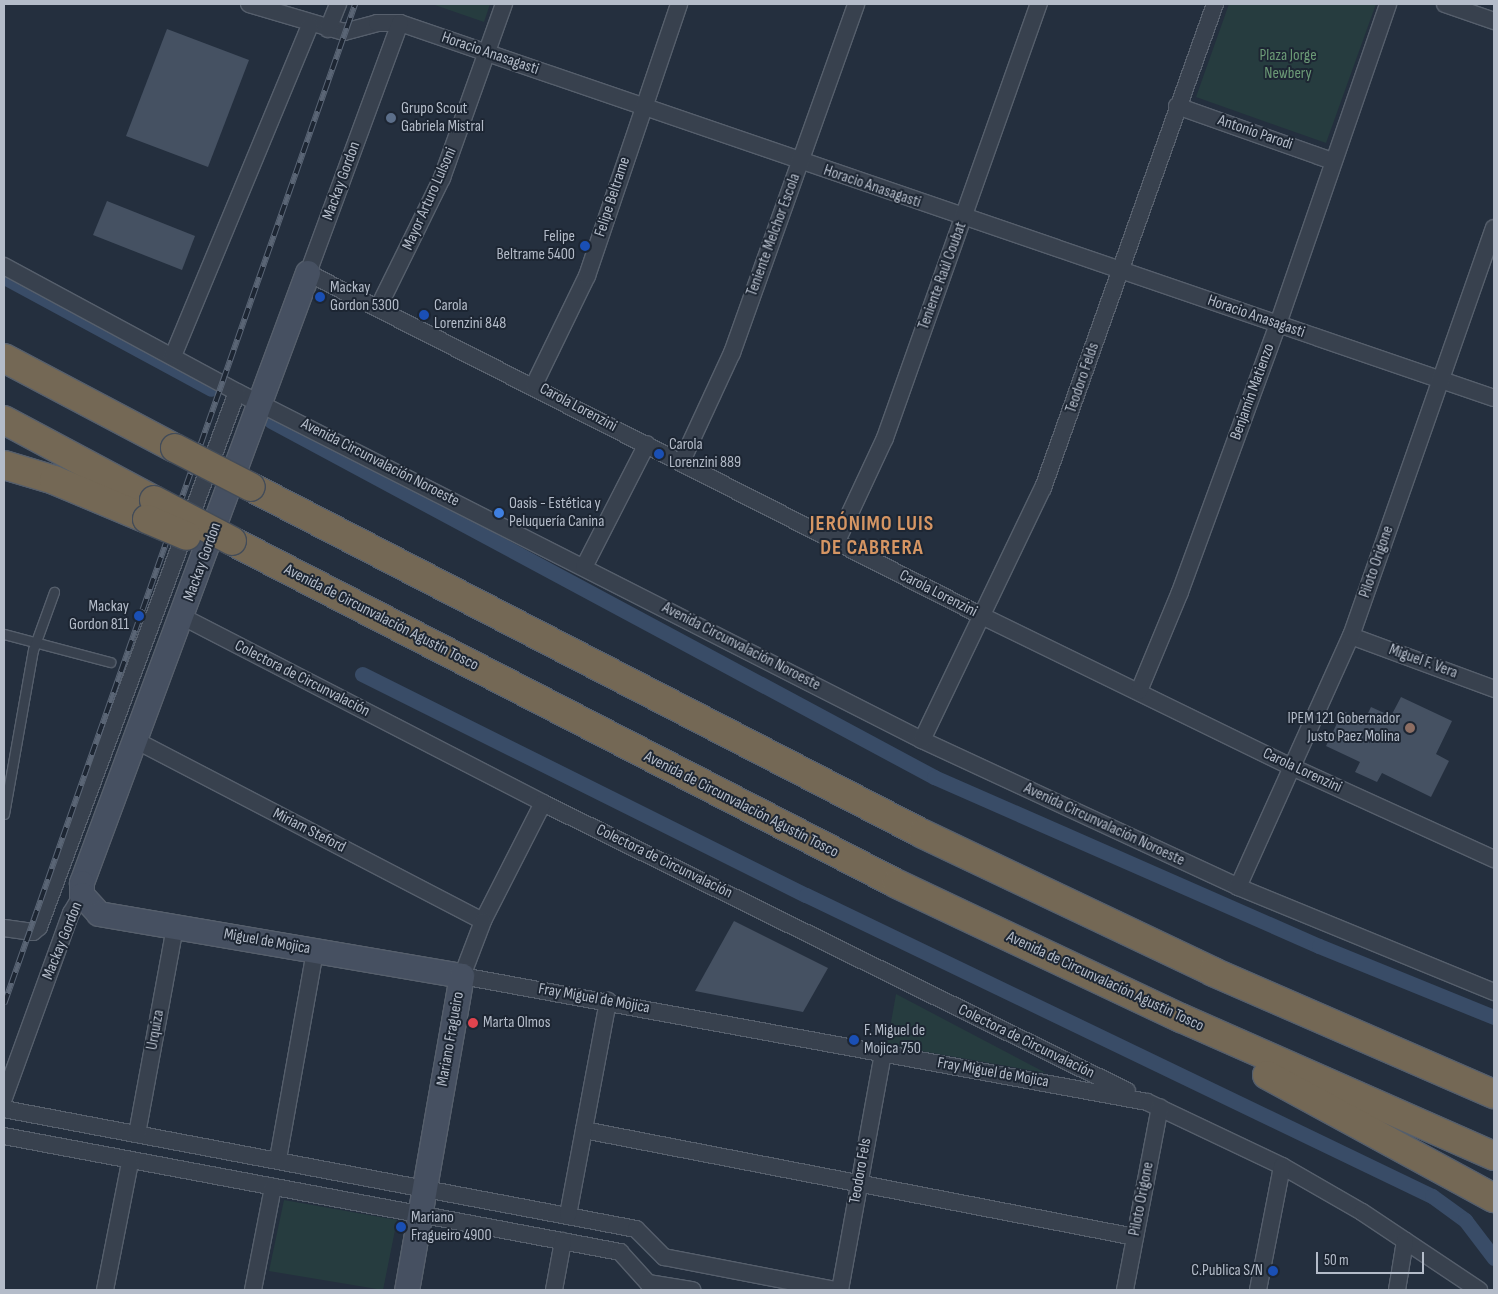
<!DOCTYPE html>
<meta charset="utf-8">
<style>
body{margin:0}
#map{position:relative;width:1498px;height:1294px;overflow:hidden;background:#242f3e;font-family:"Sofia Sans Condensed",sans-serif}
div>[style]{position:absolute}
.green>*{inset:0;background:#263c3f}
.canal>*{height:15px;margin:-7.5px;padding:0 7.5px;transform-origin:7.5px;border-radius:7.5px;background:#394c67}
.building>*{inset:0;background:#455162}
.roads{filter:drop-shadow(1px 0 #565f6c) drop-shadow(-1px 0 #565f6c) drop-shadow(0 1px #565f6c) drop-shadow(0 -1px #565f6c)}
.lane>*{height:9px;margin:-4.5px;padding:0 4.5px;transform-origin:4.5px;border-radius:4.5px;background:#38414e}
.street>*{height:16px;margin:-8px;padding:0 8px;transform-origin:8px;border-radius:8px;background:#38414e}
.secondary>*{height:24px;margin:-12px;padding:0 12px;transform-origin:12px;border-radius:12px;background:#465061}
.highway>*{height:28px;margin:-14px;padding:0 14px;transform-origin:14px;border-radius:14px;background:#746855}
.rail>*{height:5.5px;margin-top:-2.75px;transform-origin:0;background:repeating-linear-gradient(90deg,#1d2633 0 11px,#5a6575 0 22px);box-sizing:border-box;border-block:1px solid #5a6575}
.bridges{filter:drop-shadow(1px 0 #434c59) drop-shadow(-1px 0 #434c59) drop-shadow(0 1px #434c59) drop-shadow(0 -1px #434c59)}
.highway-bridge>*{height:28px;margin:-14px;padding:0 14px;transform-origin:14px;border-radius:14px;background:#746855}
.dots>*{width:14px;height:14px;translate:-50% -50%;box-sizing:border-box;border:2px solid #1d2633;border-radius:50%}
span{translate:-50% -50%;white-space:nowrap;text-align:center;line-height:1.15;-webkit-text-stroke:4px #1d2633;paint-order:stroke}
.street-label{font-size:16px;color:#b4bcc9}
.park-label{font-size:16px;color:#6b9a76}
.poi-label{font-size:16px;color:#b4bcc9}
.left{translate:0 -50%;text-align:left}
.right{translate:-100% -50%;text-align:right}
.district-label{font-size:21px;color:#d59563;font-weight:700;letter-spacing:1px}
.frame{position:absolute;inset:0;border:5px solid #b4bcc9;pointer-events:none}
.scale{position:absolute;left:1316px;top:1252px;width:108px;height:22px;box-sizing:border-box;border:2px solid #b4bcc9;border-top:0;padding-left:6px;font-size:15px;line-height:18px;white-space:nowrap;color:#b4bcc9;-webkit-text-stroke:4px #1d2633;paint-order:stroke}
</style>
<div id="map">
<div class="green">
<i style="clip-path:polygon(432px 4px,490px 4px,484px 22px)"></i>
<i style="clip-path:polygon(1229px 4px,1376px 4px,1326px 143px,1196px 97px)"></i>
<i style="clip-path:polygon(896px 994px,1046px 1073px,887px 1045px)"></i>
<i style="clip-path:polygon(284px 1200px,397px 1220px,383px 1290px,269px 1271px)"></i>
</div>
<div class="canal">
<i style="left:4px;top:277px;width:235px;rotate:28.4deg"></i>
<i style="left:271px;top:421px;width:753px;rotate:28.23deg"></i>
<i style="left:934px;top:777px;width:420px;rotate:23.7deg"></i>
<i style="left:1319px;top:946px;width:189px;rotate:22.1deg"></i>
<i style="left:362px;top:674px;width:496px;rotate:26.5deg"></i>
<i style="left:806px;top:895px;width:695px;rotate:25.68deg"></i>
<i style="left:1432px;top:1196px;width:41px;rotate:36deg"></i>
<i style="left:1465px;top:1220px;width:48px;rotate:52.7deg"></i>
</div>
<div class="building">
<i style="clip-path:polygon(167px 29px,249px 60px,208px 167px,126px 136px)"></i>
<i style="clip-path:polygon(107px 201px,195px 236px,182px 270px,93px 235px)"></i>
<i style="clip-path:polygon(1401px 697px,1452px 721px,1436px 754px,1449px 761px,1431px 797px,1382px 773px,1377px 782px,1355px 772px,1360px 762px,1326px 746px,1343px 711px,1364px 721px,1371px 707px,1391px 716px)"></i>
<i style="clip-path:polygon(734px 921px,828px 968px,803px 1012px,695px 991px)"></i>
</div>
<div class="roads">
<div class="lane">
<i style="left:4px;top:634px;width:110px;rotate:14.8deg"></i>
<i style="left:4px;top:814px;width:167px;rotate:-80deg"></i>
<i style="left:33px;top:650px;width:62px;rotate:-70.1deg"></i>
</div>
<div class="street">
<i style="left:249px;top:4px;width:99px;rotate:16.4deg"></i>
<i style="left:344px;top:32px;width:34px;rotate:-15deg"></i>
<i style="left:377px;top:23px;width:23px"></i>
<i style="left:400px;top:23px;width:1156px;rotate:18.92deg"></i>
<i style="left:1445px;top:4px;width:52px;rotate:19.1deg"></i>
<i style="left:400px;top:23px;width:266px;rotate:110.2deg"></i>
<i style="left:308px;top:273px;width:758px;rotate:26.97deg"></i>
<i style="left:984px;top:617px;width:343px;rotate:26deg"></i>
<i style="left:1292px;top:767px;width:222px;rotate:24.5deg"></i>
<i style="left:328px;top:29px;width:27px;rotate:-68deg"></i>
<i style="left:1177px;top:106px;width:164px;rotate:19.5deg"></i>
<i style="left:4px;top:266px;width:265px;rotate:28.4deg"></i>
<i style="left:237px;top:392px;width:768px;rotate:26.93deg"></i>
<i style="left:922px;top:740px;width:349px;rotate:24.9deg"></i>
<i style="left:1238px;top:887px;width:277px;rotate:22.3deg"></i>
<i style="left:379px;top:306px;width:143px;rotate:-63.8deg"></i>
<i style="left:442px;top:178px;width:185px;rotate:-70.4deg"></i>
<i style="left:173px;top:356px;width:357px;rotate:-67.5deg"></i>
<i style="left:534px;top:385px;width:121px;rotate:-64.1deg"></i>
<i style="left:587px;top:276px;width:287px;rotate:-71.3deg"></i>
<i style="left:682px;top:461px;width:119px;rotate:-65.2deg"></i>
<i style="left:732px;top:353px;width:370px;rotate:-70.4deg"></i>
<i style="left:836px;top:543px;width:116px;rotate:-65deg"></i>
<i style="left:885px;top:438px;width:461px;rotate:-70.5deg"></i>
<i style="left:584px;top:567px;width:138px;rotate:-62.9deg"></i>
<i style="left:183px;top:617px;width:405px;rotate:27.3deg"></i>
<i style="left:543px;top:803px;width:651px;rotate:26.25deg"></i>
<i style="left:1351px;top:636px;width:153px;rotate:20.3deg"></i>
<i style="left:1139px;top:691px;width:107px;rotate:-67.5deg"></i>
<i style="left:1180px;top:592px;width:285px;rotate:-69.9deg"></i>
<i style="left:1278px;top:324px;width:338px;rotate:-71deg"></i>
<i style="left:135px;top:740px;width:392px;rotate:27.5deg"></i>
<i style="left:922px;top:740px;width:280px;rotate:-64.4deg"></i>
<i style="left:1043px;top:488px;width:514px;rotate:-70.44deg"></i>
<i style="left:543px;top:803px;width:132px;rotate:117deg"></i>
<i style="left:483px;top:921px;width:59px;rotate:110.9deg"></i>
<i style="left:462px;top:976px;width:696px;rotate:10.42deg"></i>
<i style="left:1147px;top:1102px;width:149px;rotate:25.4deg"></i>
<i style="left:1282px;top:1166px;width:92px;rotate:29.9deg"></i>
<i style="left:1362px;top:1212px;width:141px;rotate:33.7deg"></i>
<i style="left:1238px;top:887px;width:275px;rotate:-65.8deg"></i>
<i style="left:1351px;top:636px;width:432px;rotate:-70.7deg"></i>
<i style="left:4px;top:928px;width:29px;rotate:8deg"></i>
<i style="left:33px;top:932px;width:8px;rotate:-40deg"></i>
<i style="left:39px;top:927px;width:570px;rotate:-69.69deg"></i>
<i style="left:4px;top:1098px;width:197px;rotate:-70.1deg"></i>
<i style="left:71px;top:913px;width:21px;rotate:-59deg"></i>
<i style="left:4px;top:1109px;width:643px;rotate:10.75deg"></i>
<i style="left:636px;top:1229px;width:40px;rotate:45deg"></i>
<i style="left:664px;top:1257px;width:175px;rotate:10.9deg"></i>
<i style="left:584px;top:1130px;width:561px;rotate:10.99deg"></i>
<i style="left:137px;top:1134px;width:210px;rotate:-79.6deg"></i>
<i style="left:4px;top:1136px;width:627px;rotate:10.66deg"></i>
<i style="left:620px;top:1252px;width:42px;rotate:47.9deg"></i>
<i style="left:648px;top:1283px;width:45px;rotate:9deg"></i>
<i style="left:278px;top:1159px;width:211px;rotate:-79.9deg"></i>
<i style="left:568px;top:1215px;width:218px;rotate:-79.4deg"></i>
<i style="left:105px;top:1290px;width:130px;rotate:-78.9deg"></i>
<i style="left:253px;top:1290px;width:105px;rotate:-79deg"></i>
<i style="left:554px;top:1290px;width:50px;rotate:-79.6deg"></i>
<i style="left:840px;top:1290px;width:241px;rotate:-79.7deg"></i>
<i style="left:1125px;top:1290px;width:186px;rotate:-79.2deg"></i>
<i style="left:1258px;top:1290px;width:126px;rotate:-79deg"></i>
<i style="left:1397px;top:1290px;width:50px;rotate:-80.7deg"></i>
</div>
<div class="secondary">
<i style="left:308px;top:273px;width:651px;rotate:110.33deg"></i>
<i style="left:82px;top:883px;width:12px;rotate:90deg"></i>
<i style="left:82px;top:895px;width:25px;rotate:48deg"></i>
<i style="left:99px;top:914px;width:368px;rotate:9.7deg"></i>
<i style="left:462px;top:976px;width:319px;rotate:99.9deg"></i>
</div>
<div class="highway">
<i style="left:4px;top:358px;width:193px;rotate:27.8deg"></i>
<i style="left:4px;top:420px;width:170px;rotate:28.1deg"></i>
<i style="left:4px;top:465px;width:52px;rotate:16.7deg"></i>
<i style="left:54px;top:480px;width:101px;rotate:22.8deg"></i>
<i style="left:251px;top:487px;width:756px;rotate:27.31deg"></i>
<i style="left:923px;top:834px;width:321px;rotate:25.4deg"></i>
<i style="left:1213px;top:972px;width:306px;rotate:23.5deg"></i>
<i style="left:232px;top:541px;width:748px;rotate:27.28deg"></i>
<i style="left:897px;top:884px;width:314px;rotate:25.3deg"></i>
<i style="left:1181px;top:1018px;width:342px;rotate:23.8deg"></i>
<i style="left:1267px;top:1075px;width:258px;rotate:28.5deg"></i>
</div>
</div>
<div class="rail">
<i style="left:4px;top:1004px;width:1060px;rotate:-70.66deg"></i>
</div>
<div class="bridges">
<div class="highway-bridge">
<i style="left:175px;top:448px;width:85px;rotate:27.2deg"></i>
<i style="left:154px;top:500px;width:88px;rotate:27.7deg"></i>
<i style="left:147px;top:519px;width:43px;rotate:23deg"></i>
</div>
</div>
<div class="dots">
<i style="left:391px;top:118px;background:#5c6f8a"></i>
<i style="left:585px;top:246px;background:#1a4fb4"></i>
<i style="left:320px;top:297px;background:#1a4fb4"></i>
<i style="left:424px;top:315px;background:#1a4fb4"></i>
<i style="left:659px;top:454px;background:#1a4fb4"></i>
<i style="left:499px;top:513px;background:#3f7fe0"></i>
<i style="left:139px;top:616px;background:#1a4fb4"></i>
<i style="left:1410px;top:728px;background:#8d6e63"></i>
<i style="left:473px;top:1023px;background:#e0444e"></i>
<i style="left:854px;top:1040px;background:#1a4fb4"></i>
<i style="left:401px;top:1227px;background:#1a4fb4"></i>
<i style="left:1273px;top:1271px;background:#1a4fb4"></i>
</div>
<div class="street-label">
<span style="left:490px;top:54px;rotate:19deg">Horacio Anasagasti</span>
<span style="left:1255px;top:133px;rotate:19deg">Antonio Parodi</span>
<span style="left:342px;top:181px;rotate:-70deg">Mackay Gordon</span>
<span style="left:872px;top:187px;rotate:19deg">Horacio Anasagasti</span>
<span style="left:613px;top:197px;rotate:-72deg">Felipe Beltrame</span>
<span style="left:430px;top:199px;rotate:-66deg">Mayor Arturo Lulsoni</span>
<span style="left:774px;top:235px;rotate:-70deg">Teniente Melchor Escola</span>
<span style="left:943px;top:276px;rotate:-70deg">Teniente Raúl Coubat</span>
<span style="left:1256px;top:317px;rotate:19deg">Horacio Anasagasti</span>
<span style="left:1083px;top:378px;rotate:-71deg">Teodoro Felds</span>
<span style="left:1253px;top:392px;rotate:-70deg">Benjamín Matienzo</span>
<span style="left:578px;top:408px;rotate:28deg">Carola Lorenzini</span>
<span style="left:380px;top:463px;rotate:27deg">Avenida Circunvalación Noroeste</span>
<span style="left:203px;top:562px;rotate:-70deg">Mackay Gordon</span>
<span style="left:1377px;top:562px;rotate:-71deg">Piloto Origone</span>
<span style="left:938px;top:594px;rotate:27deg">Carola Lorenzini</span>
<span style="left:381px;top:618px;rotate:27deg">Avenida de Circunvalación Agustín Tosco</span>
<span style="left:741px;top:647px;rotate:27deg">Avenida Circunvalación Noroeste</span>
<span style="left:1423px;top:662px;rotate:20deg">Miguel F. Vera</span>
<span style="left:302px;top:679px;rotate:27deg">Colectora de Circunvalación</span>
<span style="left:1302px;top:771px;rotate:25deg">Carola Lorenzini</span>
<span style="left:741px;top:805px;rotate:27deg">Avenida de Circunvalación Agustín Tosco</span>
<span style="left:1104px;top:825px;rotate:25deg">Avenida Circunvalación Noroeste</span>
<span style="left:309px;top:831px;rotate:27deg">Miriam Steford</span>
<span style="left:664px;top:862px;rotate:26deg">Colectora de Circunvalación</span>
<span style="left:63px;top:941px;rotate:-68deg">Mackay Gordon</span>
<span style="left:267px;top:942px;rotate:10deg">Miguel de Mojica</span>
<span style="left:1105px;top:982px;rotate:25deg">Avenida de Circunvalación Agustín Tosco</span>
<span style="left:594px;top:999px;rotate:10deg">Fray Miguel de Mojica</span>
<span style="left:156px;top:1030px;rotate:-80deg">Urquiza</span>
<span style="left:451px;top:1039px;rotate:-80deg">Mariano Fragueiro</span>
<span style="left:1026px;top:1042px;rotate:26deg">Colectora de Circunvalación</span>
<span style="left:993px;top:1073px;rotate:10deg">Fray Miguel de Mojica</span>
<span style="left:861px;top:1171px;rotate:-80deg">Teodoro Fels</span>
<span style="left:1142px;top:1199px;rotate:-79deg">Piloto Origone</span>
</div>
<div class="park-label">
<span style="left:1288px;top:65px">Plaza Jorge<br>Newbery</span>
</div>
<div class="poi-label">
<span class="left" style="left:401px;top:118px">Grupo Scout<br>Gabriela Mistral</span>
<span class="right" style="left:575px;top:246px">Felipe<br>Beltrame 5400</span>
<span class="left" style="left:330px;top:297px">Mackay<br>Gordon 5300</span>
<span class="left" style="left:434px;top:315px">Carola<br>Lorenzini 848</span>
<span class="left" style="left:669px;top:454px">Carola<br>Lorenzini 889</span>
<span class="left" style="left:509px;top:513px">Oasis - Estética y<br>Peluquería Canina</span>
<span class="right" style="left:129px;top:616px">Mackay<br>Gordon 811</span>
<span class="right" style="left:1400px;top:728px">IPEM 121 Gobernador<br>Justo Paez Molina</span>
<span class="left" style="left:483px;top:1023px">Marta Olmos</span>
<span class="left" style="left:864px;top:1040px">F. Miguel de<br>Mojica 750</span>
<span class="left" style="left:411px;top:1227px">Mariano<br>Fragueiro 4900</span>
<span class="right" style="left:1263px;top:1271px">C.Publica S/N</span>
</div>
<div class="district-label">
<span style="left:872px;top:536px">JERÓNIMO LUIS<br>DE CABRERA</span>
</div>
<div class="frame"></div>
<div class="scale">50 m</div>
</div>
